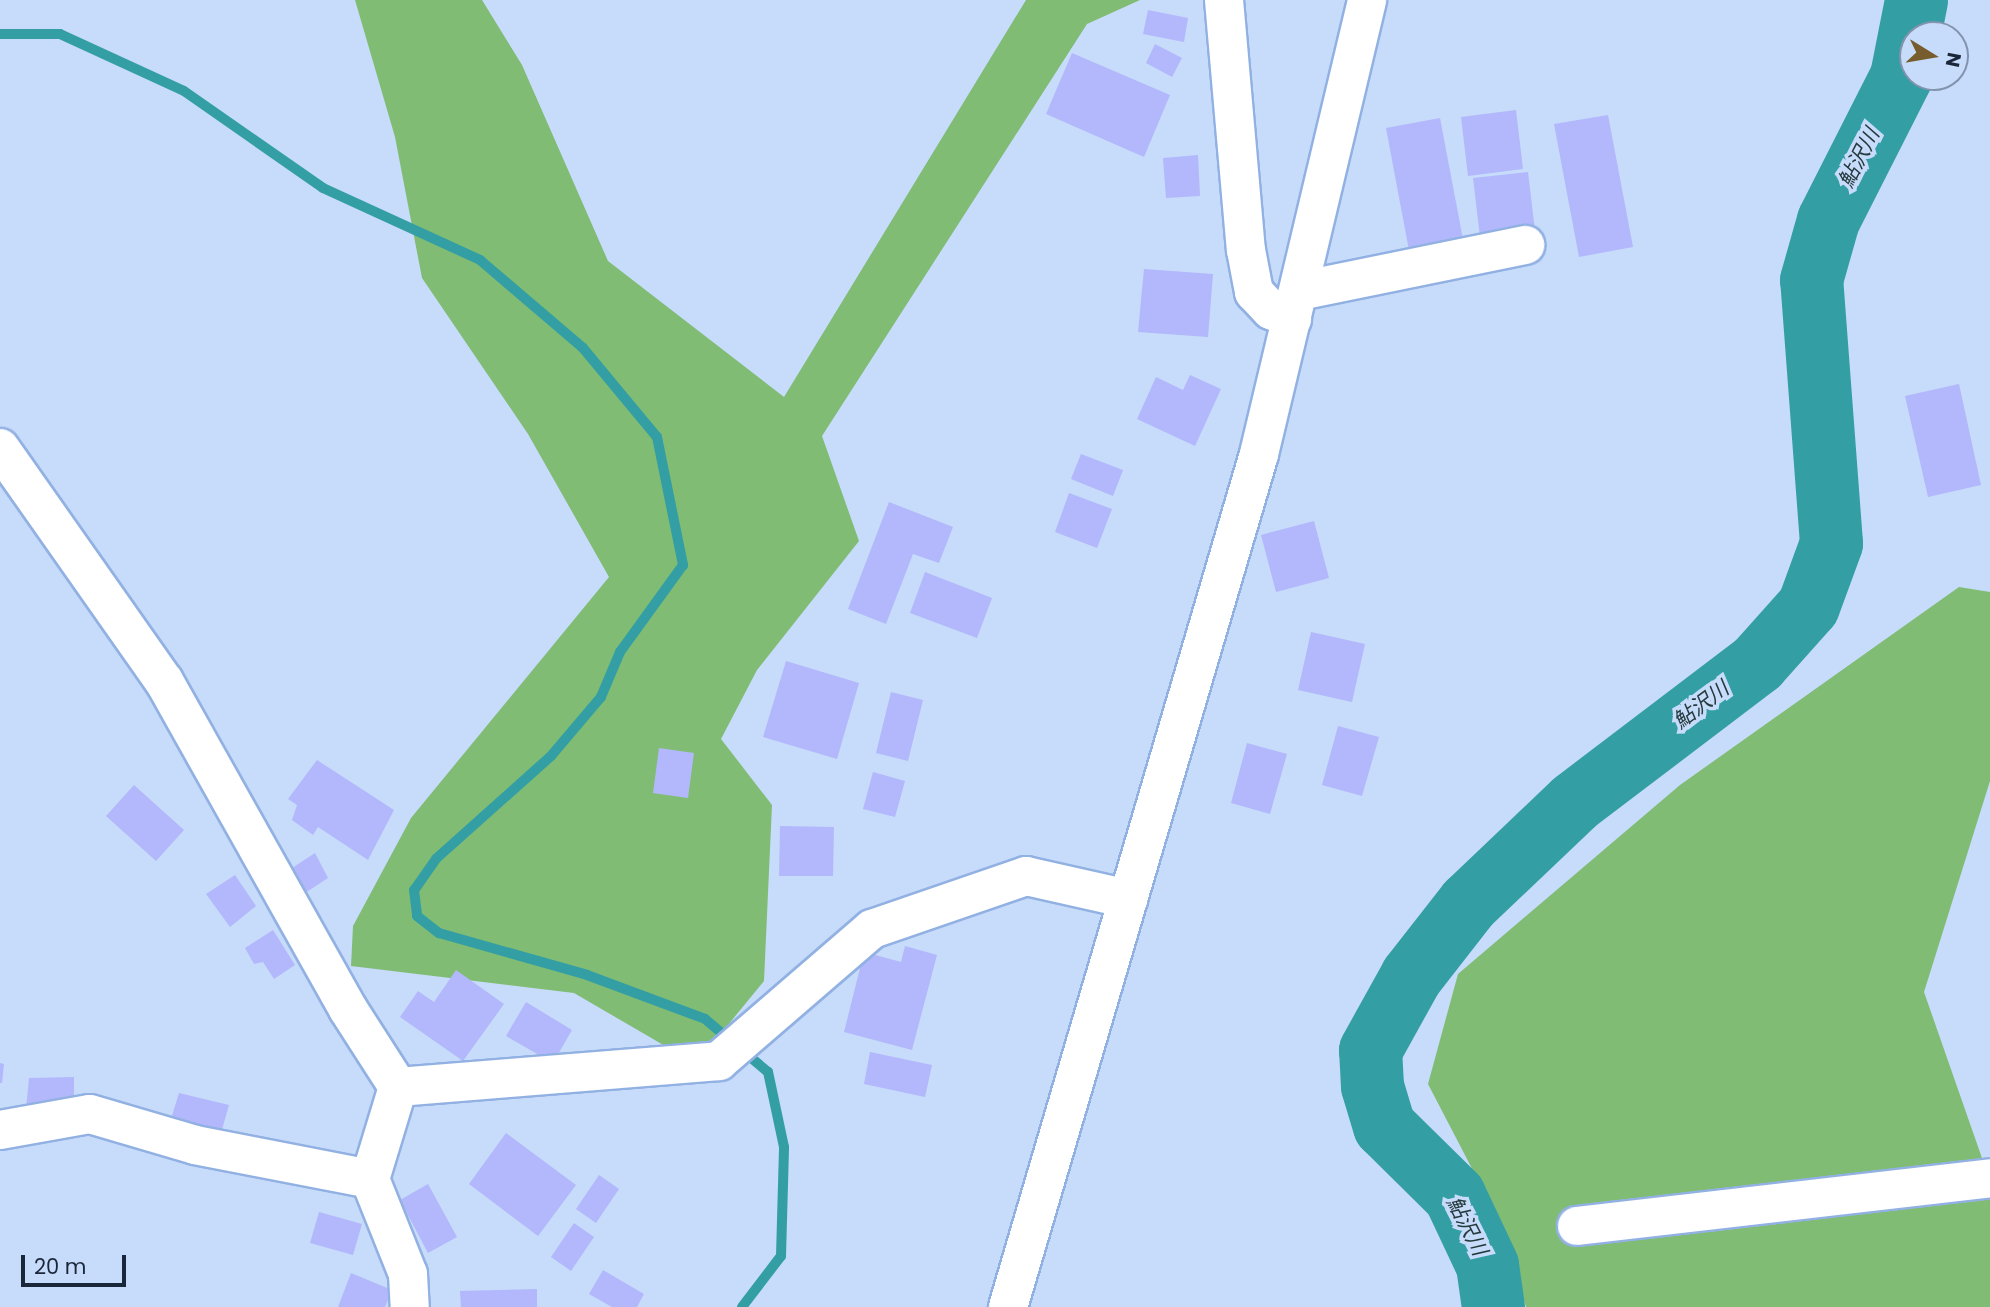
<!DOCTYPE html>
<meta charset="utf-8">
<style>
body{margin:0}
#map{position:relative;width:1990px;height:1307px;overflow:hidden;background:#c7dbfa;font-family:Poppins,"Noto Sans JP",sans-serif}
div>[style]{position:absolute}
.forest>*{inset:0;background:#80bc74}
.stream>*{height:10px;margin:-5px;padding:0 5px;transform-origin:5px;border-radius:5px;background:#339fa4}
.river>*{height:63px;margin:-31.5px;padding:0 31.5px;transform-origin:31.5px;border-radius:31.5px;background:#339fa4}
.building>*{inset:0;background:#b2b8fb}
.roads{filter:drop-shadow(2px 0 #92b1e3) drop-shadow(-2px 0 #92b1e3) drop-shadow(0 2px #92b1e3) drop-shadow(0 -2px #92b1e3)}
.street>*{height:38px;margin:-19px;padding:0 19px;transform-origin:19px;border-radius:19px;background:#fff}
.secondary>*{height:38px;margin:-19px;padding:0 19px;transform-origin:19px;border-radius:19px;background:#fff}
span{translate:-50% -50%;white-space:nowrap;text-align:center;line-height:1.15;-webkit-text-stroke:7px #c7dbfa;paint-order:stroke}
.water-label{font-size:21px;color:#243b3d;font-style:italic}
.north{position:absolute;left:1899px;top:21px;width:70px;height:70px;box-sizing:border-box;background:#c7dbfa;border:2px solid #8293ad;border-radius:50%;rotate:101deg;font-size:19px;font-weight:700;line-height:28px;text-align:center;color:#1a2639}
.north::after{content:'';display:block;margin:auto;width:24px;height:32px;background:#775d2e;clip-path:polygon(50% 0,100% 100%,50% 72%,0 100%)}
.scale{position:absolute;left:21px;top:1255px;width:105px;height:32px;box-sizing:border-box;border:4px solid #1a2639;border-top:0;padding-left:9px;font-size:21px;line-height:24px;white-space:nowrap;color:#1a2639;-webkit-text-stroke:5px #c7dbfa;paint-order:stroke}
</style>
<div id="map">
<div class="forest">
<i style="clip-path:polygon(355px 0,482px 0,522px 65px,608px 261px,784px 397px,1026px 0,1140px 0,1087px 24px,822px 436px,859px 541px,757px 670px,721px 739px,772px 805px,764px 981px,696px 1064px,574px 993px,351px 966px,353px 926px,411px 818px,609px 577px,528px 434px,422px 278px,395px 137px)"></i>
<i style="clip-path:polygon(1959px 587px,1990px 592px,1990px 781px,1924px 992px,1990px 1181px,1990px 1307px,1526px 1307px,1506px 1234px,1428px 1084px,1458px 974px,1680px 785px)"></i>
</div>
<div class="stream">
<i style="left:0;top:34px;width:60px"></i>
<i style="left:60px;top:34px;width:136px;rotate:24.7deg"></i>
<i style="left:184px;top:91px;width:169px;rotate:34.9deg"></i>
<i style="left:323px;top:188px;width:173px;rotate:24.6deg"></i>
<i style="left:480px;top:260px;width:135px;rotate:40.5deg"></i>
<i style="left:583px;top:348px;width:116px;rotate:50.3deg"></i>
<i style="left:657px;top:437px;width:131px;rotate:78.5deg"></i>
<i style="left:683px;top:565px;width:107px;rotate:125.9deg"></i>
<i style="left:620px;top:652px;width:49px;rotate:112.9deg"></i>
<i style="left:601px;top:697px;width:77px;rotate:130.3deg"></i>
<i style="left:551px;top:756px;width:154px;rotate:138.2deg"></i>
<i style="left:436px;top:859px;width:38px;rotate:125deg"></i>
<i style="left:414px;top:890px;width:26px;rotate:83deg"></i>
<i style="left:417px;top:916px;width:28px;rotate:38deg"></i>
<i style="left:439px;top:933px;width:154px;rotate:15.8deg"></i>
<i style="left:587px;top:975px;width:126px;rotate:20.4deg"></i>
<i style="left:705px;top:1019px;width:33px;rotate:40deg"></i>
<i style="left:742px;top:1307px;width:64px;rotate:-52.6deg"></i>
<i style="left:781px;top:1256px;width:109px;rotate:-88.4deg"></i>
<i style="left:784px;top:1147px;width:77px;rotate:-102deg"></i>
<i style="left:768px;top:1072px;width:33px;rotate:-140deg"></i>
</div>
<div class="river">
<i style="left:1493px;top:1307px;width:42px;rotate:-98.1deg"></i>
<i style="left:1487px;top:1265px;width:77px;rotate:-115.2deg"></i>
<i style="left:1454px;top:1195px;width:98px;rotate:-135.4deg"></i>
<i style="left:1384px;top:1126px;width:42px;rotate:-106.7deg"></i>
<i style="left:1372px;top:1086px;width:36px;rotate:-93deg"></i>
<i style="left:1370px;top:1050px;width:85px;rotate:-61deg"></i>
<i style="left:1411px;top:976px;width:93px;rotate:-52deg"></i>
<i style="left:1468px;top:903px;width:146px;rotate:-43.6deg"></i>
<i style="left:1574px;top:802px;width:230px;rotate:-37.2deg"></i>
<i style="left:1757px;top:663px;width:76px;rotate:-48.2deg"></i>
<i style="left:1808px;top:606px;width:67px;rotate:-69.9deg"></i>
<i style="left:1831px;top:543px;width:264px;rotate:-94.3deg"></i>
<i style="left:1811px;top:280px;width:62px;rotate:-74.2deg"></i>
<i style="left:1828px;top:220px;width:161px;rotate:-63.1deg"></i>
<i style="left:1901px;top:76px;width:77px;rotate:-78.8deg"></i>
</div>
<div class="building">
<i style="clip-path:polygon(1148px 10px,1188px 18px,1184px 42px,1143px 34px)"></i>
<i style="clip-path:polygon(1155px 44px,1182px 58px,1172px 77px,1146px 63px)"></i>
<i style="clip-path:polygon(1072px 53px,1170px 95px,1144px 157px,1046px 114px)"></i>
<i style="clip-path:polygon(1516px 110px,1523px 169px,1468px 176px,1461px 117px)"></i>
<i style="clip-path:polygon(1608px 115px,1633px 247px,1579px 257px,1554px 124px)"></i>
<i style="clip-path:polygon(1440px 118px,1465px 250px,1411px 261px,1386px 128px)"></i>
<i style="clip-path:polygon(1198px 155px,1200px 196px,1166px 198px,1163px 158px)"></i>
<i style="clip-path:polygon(1528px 172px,1535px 231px,1480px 237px,1473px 178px)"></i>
<i style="clip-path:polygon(1144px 269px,1213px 274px,1208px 337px,1138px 332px)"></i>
<i style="clip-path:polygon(1190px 375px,1221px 389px,1195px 446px,1137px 419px,1156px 377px,1183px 390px)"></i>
<i style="clip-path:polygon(1959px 384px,1981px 485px,1928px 497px,1905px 396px)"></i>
<i style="clip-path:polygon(1081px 454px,1123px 470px,1113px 496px,1071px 479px)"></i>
<i style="clip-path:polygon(1069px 493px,1112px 509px,1097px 548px,1055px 532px)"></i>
<i style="clip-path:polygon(889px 502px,953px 527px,939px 563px,913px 554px,886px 624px,848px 609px)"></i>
<i style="clip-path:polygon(1314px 521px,1329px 578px,1276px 592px,1261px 535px)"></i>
<i style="clip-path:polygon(925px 572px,992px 598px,977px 638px,910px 613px)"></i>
<i style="clip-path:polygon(1311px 632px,1365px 644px,1352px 702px,1298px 690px)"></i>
<i style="clip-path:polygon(786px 661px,859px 683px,837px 759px,763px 737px)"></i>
<i style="clip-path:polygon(891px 692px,923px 700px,908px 761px,876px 753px)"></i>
<i style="clip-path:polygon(1338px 726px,1379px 737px,1362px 796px,1322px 785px)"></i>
<i style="clip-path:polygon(1247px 743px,1287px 754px,1270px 814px,1231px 803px)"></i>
<i style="clip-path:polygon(659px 748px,694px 753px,688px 798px,653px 793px)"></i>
<i style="clip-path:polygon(317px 760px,394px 810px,368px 860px,318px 827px,313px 835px,292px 820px,297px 805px,288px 799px)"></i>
<i style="clip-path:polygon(873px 772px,905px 781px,895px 817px,863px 809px)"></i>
<i style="clip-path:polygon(134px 785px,184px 830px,156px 861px,106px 816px)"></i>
<i style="clip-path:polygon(780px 826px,834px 827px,833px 876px,779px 876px)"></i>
<i style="clip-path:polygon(315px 853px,328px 878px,302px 895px,289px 870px)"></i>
<i style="clip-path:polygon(235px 875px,256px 906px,230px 927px,206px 894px)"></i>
<i style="clip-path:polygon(273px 930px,295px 965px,274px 979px,263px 962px,254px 964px,245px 948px)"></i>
<i style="clip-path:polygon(905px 946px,937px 955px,912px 1050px,844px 1032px,864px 952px,901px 962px)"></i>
<i style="clip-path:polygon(456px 970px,504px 1004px,463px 1061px,400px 1017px,418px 991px,434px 1002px)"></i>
<i style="clip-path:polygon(526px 1002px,572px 1030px,553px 1063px,506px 1036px)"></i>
<i style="clip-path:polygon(870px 1052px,932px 1065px,925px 1097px,864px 1084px)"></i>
<i style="clip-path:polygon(0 1063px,4px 1064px,2px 1083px,0 1083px)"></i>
<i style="clip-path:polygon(74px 1077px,74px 1110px,26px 1109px,29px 1078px)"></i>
<i style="clip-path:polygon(179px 1093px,229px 1105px,221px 1133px,171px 1119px)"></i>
<i style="clip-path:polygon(506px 1133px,576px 1185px,538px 1236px,469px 1184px)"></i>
<i style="clip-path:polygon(599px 1175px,619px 1189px,596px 1223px,576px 1209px)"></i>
<i style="clip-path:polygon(428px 1184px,457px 1237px,428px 1253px,400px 1200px)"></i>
<i style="clip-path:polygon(319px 1212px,362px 1224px,353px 1255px,310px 1243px)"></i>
<i style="clip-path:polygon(574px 1223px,594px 1237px,571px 1271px,551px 1257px)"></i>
<i style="clip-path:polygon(603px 1270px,644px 1294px,637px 1307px,612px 1307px,589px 1294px)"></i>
<i style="clip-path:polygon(351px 1273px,392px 1290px,385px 1307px,338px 1307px)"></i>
<i style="clip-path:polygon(537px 1289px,537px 1307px,461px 1307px,460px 1291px)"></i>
</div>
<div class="roads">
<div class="street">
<i style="left:1224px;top:0;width:251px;rotate:85deg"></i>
<i style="left:1246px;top:250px;width:43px;rotate:79.2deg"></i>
<i style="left:1254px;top:292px;width:25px;rotate:47deg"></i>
<i style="left:1271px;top:310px;width:23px;rotate:23deg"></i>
<i style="left:1299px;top:291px;width:231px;rotate:-11.5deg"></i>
<i style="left:0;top:448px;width:285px;rotate:54.9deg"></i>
<i style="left:164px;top:681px;width:376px;rotate:60.7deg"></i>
<i style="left:348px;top:1009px;width:93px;rotate:57.3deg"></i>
<i style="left:398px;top:1087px;width:96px;rotate:106.9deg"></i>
<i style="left:370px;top:1179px;width:102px;rotate:68.2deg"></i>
<i style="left:408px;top:1274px;width:33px;rotate:87deg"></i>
<i style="left:398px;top:1087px;width:322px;rotate:-4.6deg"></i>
<i style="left:719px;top:1061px;width:202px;rotate:-40.8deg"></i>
<i style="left:872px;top:929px;width:163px;rotate:-19deg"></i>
<i style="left:1026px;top:876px;width:105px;rotate:12.7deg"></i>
<i style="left:0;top:1130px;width:91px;rotate:-10.1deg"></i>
<i style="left:90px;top:1114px;width:109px;rotate:16.4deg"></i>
<i style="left:195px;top:1145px;width:178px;rotate:11deg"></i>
<i style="left:1577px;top:1226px;width:416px;rotate:-6.6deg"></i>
</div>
<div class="secondary">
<i style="left:1008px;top:1307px;width:889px;rotate:-73.6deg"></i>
<i style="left:1259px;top:454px;width:467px;rotate:-76.6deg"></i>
</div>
</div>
<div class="water-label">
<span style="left:1859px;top:158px;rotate:-63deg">鮎沢川</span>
<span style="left:1701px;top:705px;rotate:-37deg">鮎沢川</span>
<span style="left:1467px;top:1226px;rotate:63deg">鮎沢川</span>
</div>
<div class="north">N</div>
<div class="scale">20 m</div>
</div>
